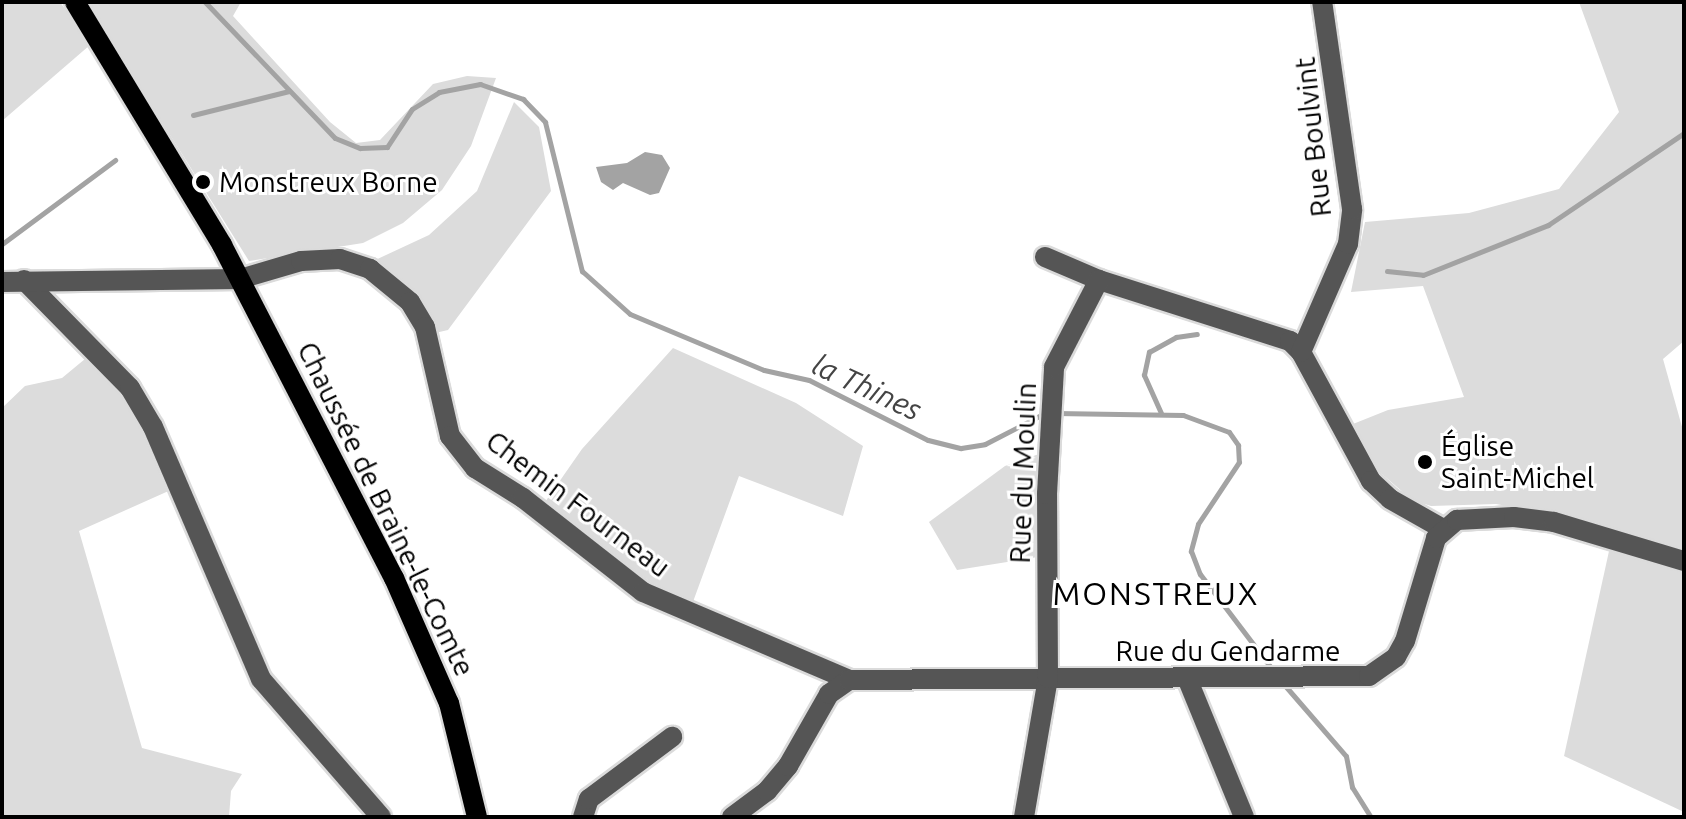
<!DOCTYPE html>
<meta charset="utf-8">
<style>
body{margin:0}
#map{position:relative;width:1686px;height:819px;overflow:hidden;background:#fff;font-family:Ubuntu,sans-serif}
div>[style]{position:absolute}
.green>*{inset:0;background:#dcdcdc}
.water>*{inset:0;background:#a3a3a3}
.stream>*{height:5px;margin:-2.5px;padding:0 2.5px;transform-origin:2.5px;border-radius:2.5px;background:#a3a3a3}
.roads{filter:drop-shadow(2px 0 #dbdbdb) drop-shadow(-2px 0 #dbdbdb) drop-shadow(0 2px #dbdbdb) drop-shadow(0 -2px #dbdbdb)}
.minor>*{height:20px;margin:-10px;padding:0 10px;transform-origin:10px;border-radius:10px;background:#555}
.major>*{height:20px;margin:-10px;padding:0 10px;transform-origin:10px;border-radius:10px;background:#000}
.dots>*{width:22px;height:22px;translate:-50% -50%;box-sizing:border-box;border:4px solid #fff;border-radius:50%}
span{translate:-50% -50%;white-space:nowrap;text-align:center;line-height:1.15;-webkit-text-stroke:6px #fff;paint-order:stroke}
.street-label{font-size:28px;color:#000}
.poi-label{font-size:28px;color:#000}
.left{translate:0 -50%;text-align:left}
.water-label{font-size:30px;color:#444;font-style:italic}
.quarter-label{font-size:32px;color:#000;letter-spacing:2px}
.frame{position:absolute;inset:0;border:4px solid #000;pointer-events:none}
</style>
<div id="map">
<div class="green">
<i style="clip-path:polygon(60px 2px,90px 45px,2px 121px,2px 4px)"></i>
<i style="clip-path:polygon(87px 2px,241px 2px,233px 16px,330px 122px,356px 143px,380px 140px,433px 84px,467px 76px,496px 78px,471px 146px,442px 190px,403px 223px,363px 243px,249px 261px)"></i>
<i style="clip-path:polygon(1579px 2px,1684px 2px,1684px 341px,1663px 359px,1684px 434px,1684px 553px,1550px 514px,1496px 504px,1431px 506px,1412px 500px,1375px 468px,1353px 424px,1388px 410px,1464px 397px,1423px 286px,1351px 292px,1365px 222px,1469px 213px,1559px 189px,1619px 112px)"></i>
<i style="clip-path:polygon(514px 102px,539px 127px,551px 191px,448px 330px,435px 333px,371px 262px,429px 235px,477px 191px)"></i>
<i style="clip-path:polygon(673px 348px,796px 403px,863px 446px,843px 516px,739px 476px,690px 610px,543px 505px,582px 449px)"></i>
<i style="clip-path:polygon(91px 354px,125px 391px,173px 489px,79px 531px,142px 748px,242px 774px,231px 791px,229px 817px,2px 817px,2px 408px,25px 386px,62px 378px)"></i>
<i style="clip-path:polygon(1039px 454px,1038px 557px,957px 570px,929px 522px,1005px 466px)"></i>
<i style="clip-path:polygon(1611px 542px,1684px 567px,1684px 812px,1564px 756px)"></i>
</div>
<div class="water">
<i style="clip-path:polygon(645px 152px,662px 155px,670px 168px,659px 193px,650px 195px,623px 183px,613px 190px,601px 182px,596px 167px,627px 163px)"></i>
</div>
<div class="stream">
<i style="left:205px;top:2px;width:188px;rotate:46.3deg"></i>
<i style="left:335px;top:138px;width:27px;rotate:22deg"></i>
<i style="left:360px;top:148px;width:27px;rotate:-2deg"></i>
<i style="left:387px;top:147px;width:45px;rotate:-56.7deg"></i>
<i style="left:412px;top:109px;width:32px;rotate:-32deg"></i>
<i style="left:439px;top:92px;width:42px;rotate:-11deg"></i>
<i style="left:480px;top:84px;width:46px;rotate:19.2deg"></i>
<i style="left:523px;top:99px;width:32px;rotate:46deg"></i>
<i style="left:545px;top:122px;width:154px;rotate:76.1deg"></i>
<i style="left:582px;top:271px;width:64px;rotate:41.9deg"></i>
<i style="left:630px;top:314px;width:145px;rotate:22.7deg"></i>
<i style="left:764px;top:370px;width:46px;rotate:12.5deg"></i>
<i style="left:809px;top:380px;width:133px;rotate:26.8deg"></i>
<i style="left:928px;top:440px;width:34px;rotate:14deg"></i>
<i style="left:961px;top:448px;width:24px;rotate:-9deg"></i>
<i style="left:985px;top:444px;width:68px;rotate:-27.3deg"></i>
<i style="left:193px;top:115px;width:99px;rotate:-14deg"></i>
<i style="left:2px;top:244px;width:141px;rotate:-36.6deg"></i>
<i style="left:1387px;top:271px;width:36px;rotate:6deg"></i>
<i style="left:1423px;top:275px;width:135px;rotate:-21.8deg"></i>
<i style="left:1548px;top:225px;width:164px;rotate:-34.1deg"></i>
<i style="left:1055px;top:413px;width:128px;rotate:0.9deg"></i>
<i style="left:1183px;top:415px;width:49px;rotate:20.3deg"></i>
<i style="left:1229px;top:432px;width:16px;rotate:55deg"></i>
<i style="left:1238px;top:445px;width:17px;rotate:87deg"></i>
<i style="left:1239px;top:462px;width:74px;rotate:123.5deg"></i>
<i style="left:1198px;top:524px;width:28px;rotate:105deg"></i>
<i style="left:1191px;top:551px;width:25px;rotate:69deg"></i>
<i style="left:1200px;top:574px;width:121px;rotate:52.8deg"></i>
<i style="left:1161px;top:413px;width:42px;rotate:-114.1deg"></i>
<i style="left:1144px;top:375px;width:24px;rotate:-78deg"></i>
<i style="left:1149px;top:352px;width:31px;rotate:-29deg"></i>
<i style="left:1176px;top:337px;width:21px;rotate:-8deg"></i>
<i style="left:1281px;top:681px;width:99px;rotate:49.1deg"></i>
<i style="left:1346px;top:756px;width:32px;rotate:79deg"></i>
<i style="left:1352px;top:787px;width:36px;rotate:58deg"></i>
</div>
<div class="roads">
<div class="minor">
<i style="left:1045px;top:257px;width:59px;rotate:23.1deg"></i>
<i style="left:1099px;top:280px;width:201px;rotate:17.7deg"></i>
<i style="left:1290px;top:341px;width:16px;rotate:45deg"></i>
<i style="left:1301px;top:352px;width:147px;rotate:61.5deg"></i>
<i style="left:1371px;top:481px;width:26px;rotate:43deg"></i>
<i style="left:1390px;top:499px;width:61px;rotate:29.5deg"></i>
<i style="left:24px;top:280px;width:151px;rotate:45.5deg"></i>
<i style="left:130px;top:388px;width:45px;rotate:59.5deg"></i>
<i style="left:153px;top:427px;width:274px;rotate:66.8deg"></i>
<i style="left:261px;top:679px;width:183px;rotate:49deg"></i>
<i style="left:2px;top:282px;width:238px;rotate:-0.7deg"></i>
<i style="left:240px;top:279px;width:64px;rotate:-16.4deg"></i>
<i style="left:301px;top:261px;width:39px;rotate:-3deg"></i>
<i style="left:340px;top:259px;width:32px;rotate:18deg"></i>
<i style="left:370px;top:269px;width:52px;rotate:39.5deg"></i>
<i style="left:410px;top:302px;width:29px;rotate:59deg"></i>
<i style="left:425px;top:327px;width:112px;rotate:77.1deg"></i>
<i style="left:450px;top:436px;width:41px;rotate:52deg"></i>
<i style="left:475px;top:468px;width:57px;rotate:32deg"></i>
<i style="left:523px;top:498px;width:152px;rotate:38.1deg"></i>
<i style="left:643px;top:592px;width:224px;rotate:23.1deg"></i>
<i style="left:1301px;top:352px;width:118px;rotate:-66.5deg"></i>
<i style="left:1348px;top:244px;width:35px;rotate:-83deg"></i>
<i style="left:1352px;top:209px;width:209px;rotate:-98.2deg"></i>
<i style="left:1187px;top:678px;width:150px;rotate:67.7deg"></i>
<i style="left:583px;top:817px;width:19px;rotate:-72deg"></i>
<i style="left:589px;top:799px;width:104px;rotate:-36.8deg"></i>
<i style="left:732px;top:817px;width:44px;rotate:-36.6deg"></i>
<i style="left:767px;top:791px;width:33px;rotate:-50deg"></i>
<i style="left:788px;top:766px;width:83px;rotate:-60.3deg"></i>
<i style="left:829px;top:694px;width:24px;rotate:-35deg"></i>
<i style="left:849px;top:680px;width:520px;rotate:-0.44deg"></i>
<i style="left:1369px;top:676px;width:33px;rotate:-35deg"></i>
<i style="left:1396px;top:657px;width:18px;rotate:-61deg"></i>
<i style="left:1405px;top:641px;width:108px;rotate:-73.2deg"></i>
<i style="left:1436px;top:538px;width:28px;rotate:-41deg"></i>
<i style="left:1457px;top:520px;width:57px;rotate:-3deg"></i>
<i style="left:1514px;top:517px;width:40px;rotate:7.1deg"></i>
<i style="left:1554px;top:522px;width:136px;rotate:16.7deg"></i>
<i style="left:1024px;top:817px;width:141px;rotate:-80.2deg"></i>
<i style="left:1048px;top:678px;width:184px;rotate:-90.3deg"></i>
<i style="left:1047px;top:494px;width:127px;rotate:-86.8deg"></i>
<i style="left:1054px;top:367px;width:98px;rotate:-62.7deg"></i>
</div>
<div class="major">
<i style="left:75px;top:2px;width:284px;rotate:58.8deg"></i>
<i style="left:222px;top:245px;width:375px;rotate:62.7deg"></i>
<i style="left:394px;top:578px;width:137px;rotate:66.3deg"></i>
<i style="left:449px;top:703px;width:117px;rotate:76.2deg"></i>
</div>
</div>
<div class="dots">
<i style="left:203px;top:182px;background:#000"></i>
<i style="left:1425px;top:462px;background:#000"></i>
</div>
<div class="street-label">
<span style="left:1313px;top:137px;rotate:-96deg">Rue Boulvint</span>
<span style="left:1023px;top:473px;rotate:-88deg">Rue du Moulin</span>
<span style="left:578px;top:504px;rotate:37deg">Chemin Fourneau</span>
<span style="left:386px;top:509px;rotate:64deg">Chaussée de Braine-le-Comte</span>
<span style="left:1228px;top:651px">Rue du Gendarme</span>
</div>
<div class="poi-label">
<span class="left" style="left:219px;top:182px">Monstreux Borne</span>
<span class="left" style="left:1441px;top:462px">Église<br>Saint-Michel</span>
</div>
<div class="water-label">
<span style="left:867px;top:387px;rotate:25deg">la Thines</span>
</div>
<div class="quarter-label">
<span style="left:1156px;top:593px">MONSTREUX</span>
</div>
<div class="frame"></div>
</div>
